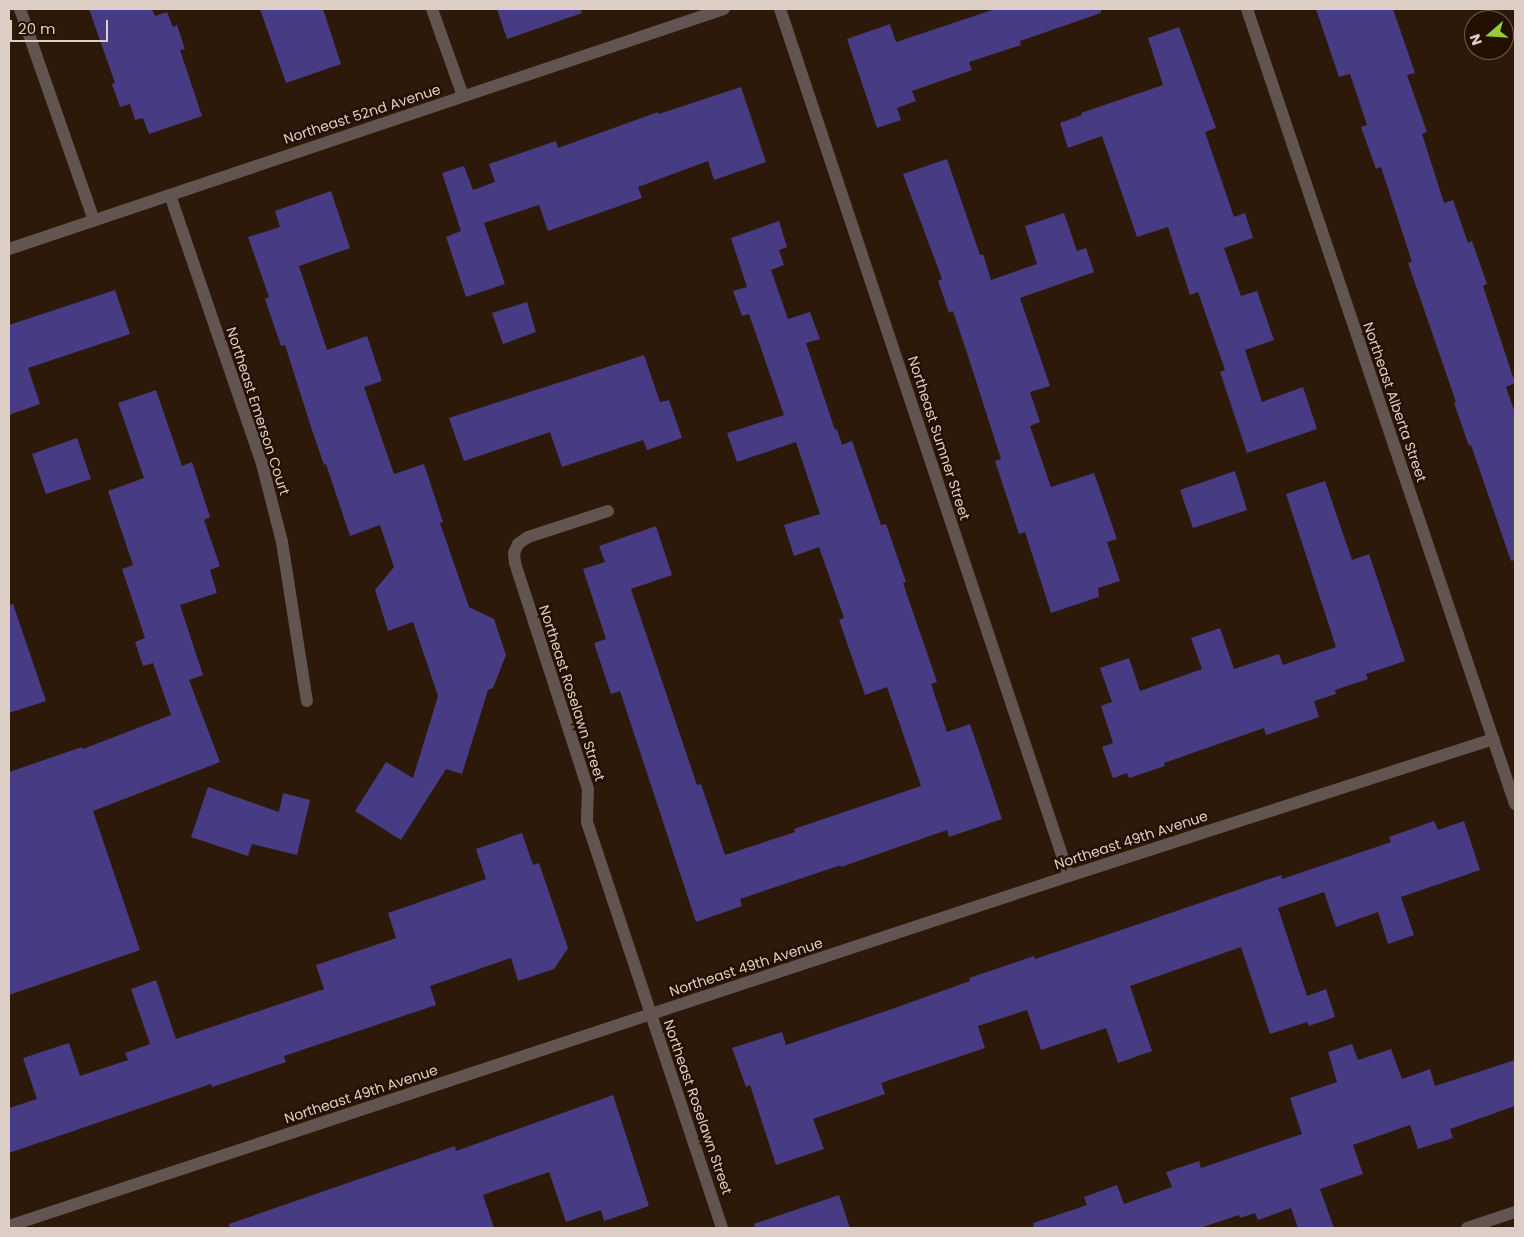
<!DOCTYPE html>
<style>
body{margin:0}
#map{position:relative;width:1524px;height:1237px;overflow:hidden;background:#2d1909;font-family:Poppins,sans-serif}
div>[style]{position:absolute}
.building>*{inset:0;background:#473b83}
.minor>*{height:12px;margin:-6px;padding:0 6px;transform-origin:6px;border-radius:6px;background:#625451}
span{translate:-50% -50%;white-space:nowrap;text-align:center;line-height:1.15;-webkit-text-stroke:4.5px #231002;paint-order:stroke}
.street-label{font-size:14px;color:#ddcfc5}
.frame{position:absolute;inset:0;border:10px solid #ddcfc5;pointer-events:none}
.north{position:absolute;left:1464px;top:10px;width:50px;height:50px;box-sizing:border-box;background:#231002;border:1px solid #6d5c50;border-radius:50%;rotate:251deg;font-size:14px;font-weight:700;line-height:20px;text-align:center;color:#ddcfc5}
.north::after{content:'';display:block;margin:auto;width:18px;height:22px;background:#93cc3d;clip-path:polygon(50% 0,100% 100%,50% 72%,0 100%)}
.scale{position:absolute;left:10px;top:20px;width:98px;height:22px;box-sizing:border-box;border:2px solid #ddcfc5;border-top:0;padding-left:6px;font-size:15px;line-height:18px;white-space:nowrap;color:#ddcfc5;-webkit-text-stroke:4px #231002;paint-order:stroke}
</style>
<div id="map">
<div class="building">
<i style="clip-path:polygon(89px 9px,152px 9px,155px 16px,167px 12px,173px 27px,177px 25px,185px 49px,180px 50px,202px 116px,149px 134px,143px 118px,135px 120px,130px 104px,120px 107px,112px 84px,115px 83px)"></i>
<i style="clip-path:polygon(260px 9px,323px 9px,341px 64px,286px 83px)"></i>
<i style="clip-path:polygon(497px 9px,581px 9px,582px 13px,507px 39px)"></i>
<i style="clip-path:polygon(995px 9px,1101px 9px,1101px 13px,1020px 41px,1021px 45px,969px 62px,972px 70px,912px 91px,916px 101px,897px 108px,901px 120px,877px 128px,847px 39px,890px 24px,896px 42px)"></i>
<i style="clip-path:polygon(1316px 9px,1393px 9px,1415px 73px,1407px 75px,1427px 132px,1422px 134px,1444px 203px,1453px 200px,1468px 243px,1472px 241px,1487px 284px,1483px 286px,1515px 383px,1506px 387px,1515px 413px,1515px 560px,1511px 561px,1471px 445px,1469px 446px,1454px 403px,1456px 402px,1408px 263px,1412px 262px,1381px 167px,1376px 169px,1361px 127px,1367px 125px,1350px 74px,1339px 77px)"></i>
<i style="clip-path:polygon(1179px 27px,1216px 128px,1205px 132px,1234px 217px,1245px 213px,1253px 238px,1224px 248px,1241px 296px,1257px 291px,1274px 340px,1245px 350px,1262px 402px,1303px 387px,1317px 429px,1247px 453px,1220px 372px,1225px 370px,1198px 292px,1190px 295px,1168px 227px,1137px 237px,1102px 136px,1068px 148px,1060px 123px,1082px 115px,1081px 113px,1163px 85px,1148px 38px)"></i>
<i style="clip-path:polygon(741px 87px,766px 162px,714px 180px,708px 161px,638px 187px,642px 198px,548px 231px,539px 205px,484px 223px,505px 284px,466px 297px,446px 237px,461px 231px,442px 173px,464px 166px,473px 190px,495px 182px,489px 164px,556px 141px,558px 148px,658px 112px,659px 114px)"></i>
<i style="clip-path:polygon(947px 159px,980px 255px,983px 254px,991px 280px,1037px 264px,1025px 226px,1064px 213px,1077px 251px,1086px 248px,1094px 272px,1020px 298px,1050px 386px,1030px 392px,1040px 422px,1030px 426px,1051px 487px,1094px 473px,1117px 539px,1107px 542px,1120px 581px,1098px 588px,1099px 597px,1051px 613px,1025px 532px,1019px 534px,995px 461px,1001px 459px,969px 359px,953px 311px,949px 313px,938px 281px,942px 279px,903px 174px)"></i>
<i style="clip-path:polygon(331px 191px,350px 248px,299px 266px,327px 350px,367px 336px,382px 381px,364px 387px,394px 474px,424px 464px,443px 522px,440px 523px,469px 607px,494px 619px,506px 655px,493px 688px,488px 690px,462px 774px,446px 769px,401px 840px,355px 811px,386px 762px,413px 778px,438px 696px,413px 622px,388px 631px,375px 590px,394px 567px,380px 525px,350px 536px,326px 464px,324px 465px,311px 427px,285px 345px,281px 346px,265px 299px,269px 297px,248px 237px,280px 227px,275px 211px)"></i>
<i style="clip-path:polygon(779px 221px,787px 247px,779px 250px,784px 265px,771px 270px,788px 319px,810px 312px,820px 339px,806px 343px,835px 430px,837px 429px,842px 445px,852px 441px,881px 525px,886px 524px,906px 582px,903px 583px,937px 682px,931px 684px,947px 732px,970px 724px,1002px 819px,949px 837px,947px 830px,841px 867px,841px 865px,740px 899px,742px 906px,696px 922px,620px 691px,611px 694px,594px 643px,606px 639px,583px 569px,605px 562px,599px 546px,656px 526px,672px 575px,631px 589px,697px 785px,701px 784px,725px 855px,795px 832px,794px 829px,921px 786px,887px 687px,865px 695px,839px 620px,844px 618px,819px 547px,794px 556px,784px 525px,820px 514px,796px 442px,737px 462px,727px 433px,784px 415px,749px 314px,742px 316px,733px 291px,747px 287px,731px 238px)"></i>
<i style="clip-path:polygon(115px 290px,130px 334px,28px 368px,40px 404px,9px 415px,9px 325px)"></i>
<i style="clip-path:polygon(527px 302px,536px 332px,503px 344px,492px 313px)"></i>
<i style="clip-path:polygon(644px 355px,660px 402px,669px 400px,682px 438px,647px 450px,643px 440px,562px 467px,550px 432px,464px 461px,449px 418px)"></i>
<i style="clip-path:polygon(156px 390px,182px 466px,192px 462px,210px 517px,204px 520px,220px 566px,210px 570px,217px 593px,180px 605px,203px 675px,189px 680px,220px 762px,93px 811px,140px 950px,9px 995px,9px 772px,82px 747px,83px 749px,171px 715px,153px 663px,143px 666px,135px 642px,145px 638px,122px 569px,133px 565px,108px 491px,144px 478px,118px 403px)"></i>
<i style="clip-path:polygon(77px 438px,91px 479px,46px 494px,32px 454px)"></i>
<i style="clip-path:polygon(1235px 471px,1247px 510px,1193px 528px,1180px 490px)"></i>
<i style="clip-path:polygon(1325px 481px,1352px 560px,1369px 554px,1405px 661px,1366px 674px,1368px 679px,1335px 690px,1336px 694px,1314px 701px,1319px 717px,1266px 735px,1264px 728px,1164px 763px,1165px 766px,1129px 778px,1127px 773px,1113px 778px,1102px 747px,1113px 743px,1101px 706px,1112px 702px,1100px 668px,1129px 658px,1140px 691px,1202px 669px,1191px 638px,1220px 628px,1234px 669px,1279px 654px,1283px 665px,1336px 647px,1286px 494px)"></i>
<i style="clip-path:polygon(13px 604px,46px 701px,9px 713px,9px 605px)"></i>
<i style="clip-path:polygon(208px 787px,279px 812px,283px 793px,310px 800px,297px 855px,252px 844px,248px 856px,191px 837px)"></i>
<i style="clip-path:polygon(1434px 821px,1438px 830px,1464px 821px,1480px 870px,1401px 897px,1414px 935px,1388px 944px,1378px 912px,1336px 927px,1324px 892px,1278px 908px,1307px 996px,1326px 989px,1335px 1017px,1309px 1026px,1307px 1022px,1270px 1034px,1241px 947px,1130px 986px,1152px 1051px,1118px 1063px,1106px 1028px,1041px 1050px,1027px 1010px,978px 1026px,985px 1048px,881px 1083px,885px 1094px,813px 1119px,824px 1149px,776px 1165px,750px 1085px,746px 1087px,732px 1048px,782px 1032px,786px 1045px,892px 1009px,970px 981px,969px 978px,1034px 956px,1035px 959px,1127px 928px,1281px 875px,1282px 879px,1391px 842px,1389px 837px)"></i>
<i style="clip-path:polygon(522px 833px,533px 865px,539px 863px,568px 948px,554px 969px,518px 981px,511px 958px,430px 986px,436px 1005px,284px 1056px,286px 1062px,212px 1087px,211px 1084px,9px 1153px,9px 1108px,37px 1099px,23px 1058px,69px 1043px,80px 1076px,128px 1060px,125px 1053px,150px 1044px,131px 989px,156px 980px,176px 1039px,324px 989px,316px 965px,396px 938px,388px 913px,486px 879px,476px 849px)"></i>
<i style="clip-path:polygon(1352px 1044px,1358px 1060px,1391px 1049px,1402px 1079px,1430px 1069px,1435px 1086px,1515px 1060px,1515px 1106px,1450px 1129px,1453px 1138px,1418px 1149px,1410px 1125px,1353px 1145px,1363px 1174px,1320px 1189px,1334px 1228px,1298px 1228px,1291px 1208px,1258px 1220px,1255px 1213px,1240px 1218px,1239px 1215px,1200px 1228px,1034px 1228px,1033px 1223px,1087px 1205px,1084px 1197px,1117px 1185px,1124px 1204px,1172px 1187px,1166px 1172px,1199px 1161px,1201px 1168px,1302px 1134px,1290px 1098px,1337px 1082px,1328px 1052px)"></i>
<i style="clip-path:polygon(613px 1095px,649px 1206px,604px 1221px,601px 1210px,566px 1222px,549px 1172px,483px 1195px,494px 1228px,230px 1228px,229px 1224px,455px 1146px,456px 1151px)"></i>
<i style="clip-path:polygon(839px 1195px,850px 1228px,755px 1228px,754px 1224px)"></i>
</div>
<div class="minor">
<i style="left:20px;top:9px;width:224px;rotate:70.7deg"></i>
<i style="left:432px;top:9px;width:92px;rotate:70.4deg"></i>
<i style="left:780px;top:9px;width:914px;rotate:71.57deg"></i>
<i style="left:1247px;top:9px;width:839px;rotate:71.37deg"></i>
<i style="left:170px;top:195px;width:284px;rotate:71.1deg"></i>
<i style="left:262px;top:464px;width:81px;rotate:75.6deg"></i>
<i style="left:282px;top:542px;width:161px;rotate:81.1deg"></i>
<i style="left:9px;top:249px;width:754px;rotate:-18.56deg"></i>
<i style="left:608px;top:511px;width:84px;rotate:162deg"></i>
<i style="left:528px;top:537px;width:12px;rotate:145deg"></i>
<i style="left:518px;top:544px;width:10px;rotate:114deg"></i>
<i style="left:514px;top:553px;width:10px;rotate:84deg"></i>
<i style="left:515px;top:563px;width:237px;rotate:72.1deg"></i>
<i style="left:588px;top:789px;width:33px;rotate:92deg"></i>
<i style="left:587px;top:822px;width:428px;rotate:71.6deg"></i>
<i style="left:9px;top:1226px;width:1116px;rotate:-18.27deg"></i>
<i style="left:1069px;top:876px;width:446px;rotate:-17.9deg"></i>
<i style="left:1467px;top:1228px;width:51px;rotate:-18.4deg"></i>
</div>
<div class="street-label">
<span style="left:362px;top:114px;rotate:-18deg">Northeast 52nd Avenue</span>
<span style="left:1395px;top:402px;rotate:71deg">Northeast Alberta Street</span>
<span style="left:258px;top:411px;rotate:72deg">Northeast Emerson Court</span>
<span style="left:939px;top:438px;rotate:72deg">Northeast Sumner Street</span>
<span style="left:572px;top:693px;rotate:72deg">Northeast Roselawn Street</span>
<span style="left:1131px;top:840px;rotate:-18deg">Northeast 49th Avenue</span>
<span style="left:746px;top:967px;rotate:-18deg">Northeast 49th Avenue</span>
<span style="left:361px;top:1094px;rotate:-18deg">Northeast 49th Avenue</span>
<span style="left:698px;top:1107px;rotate:71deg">Northeast Roselawn Street</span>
</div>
<div class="frame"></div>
<div class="north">N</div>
<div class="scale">20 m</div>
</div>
